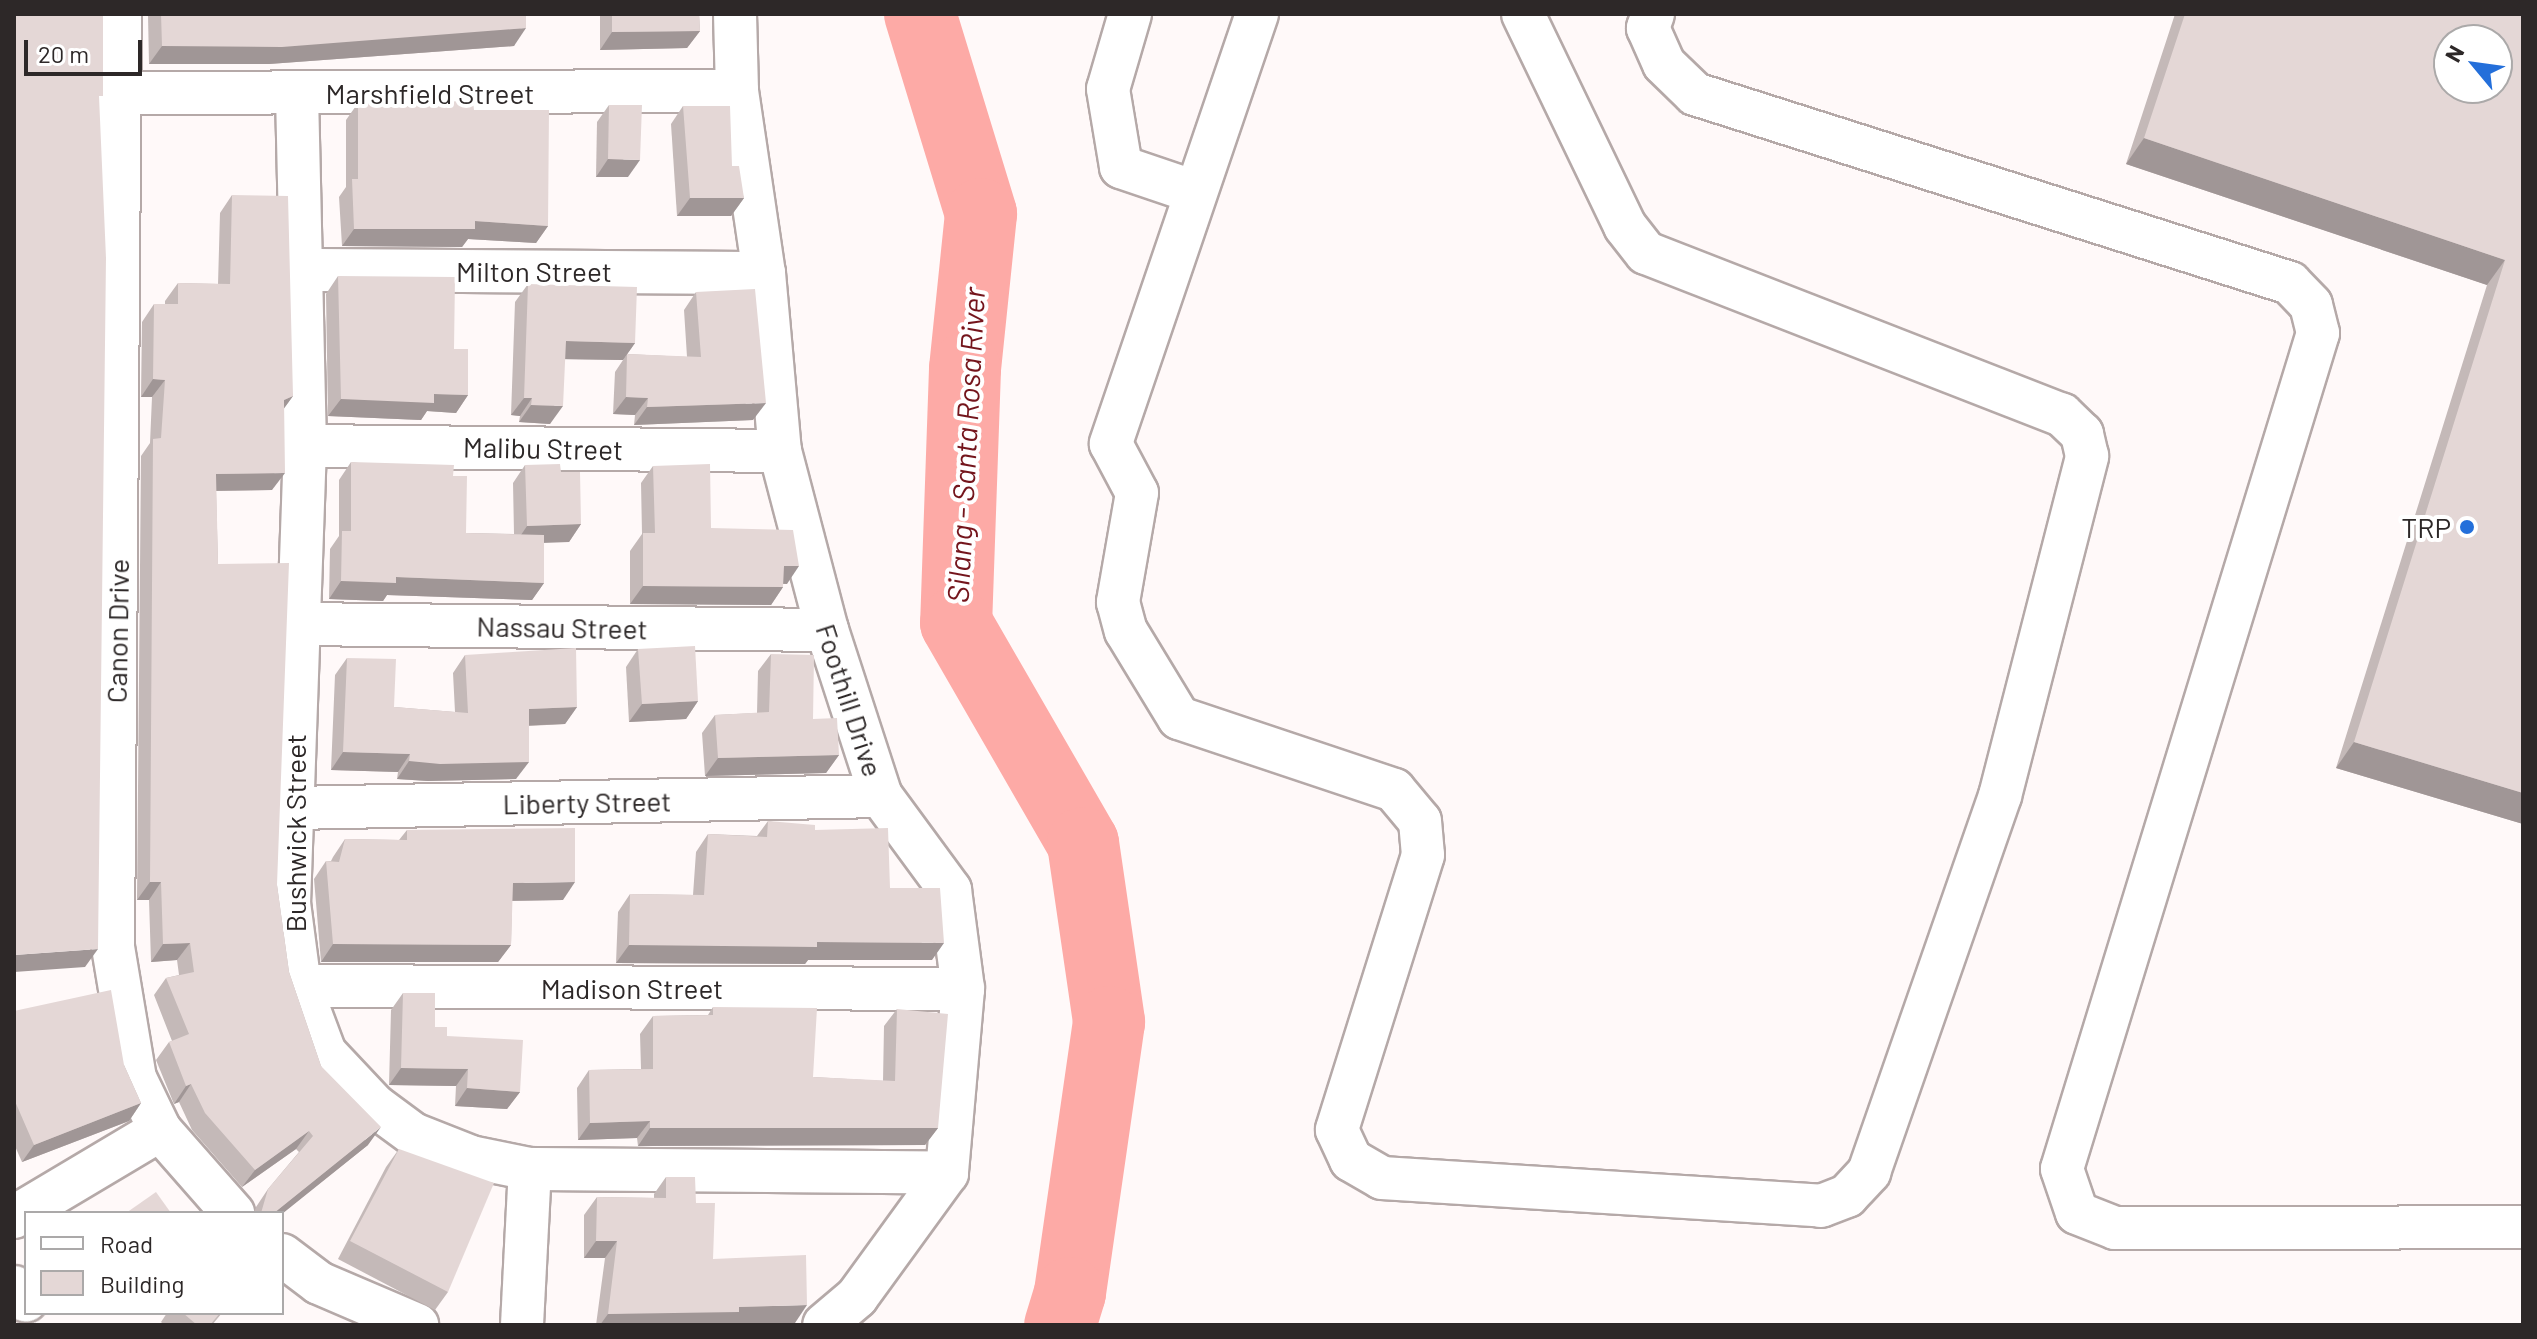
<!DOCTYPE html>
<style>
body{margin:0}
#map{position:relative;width:2537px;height:1339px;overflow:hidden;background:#fff9f9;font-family:Barlow,sans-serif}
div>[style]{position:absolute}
.river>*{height:72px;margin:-36px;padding:0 36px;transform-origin:36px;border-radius:36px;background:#fdaaa6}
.roads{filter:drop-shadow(2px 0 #b5a9a8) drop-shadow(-2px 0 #b5a9a8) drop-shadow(0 2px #b5a9a8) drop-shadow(0 -2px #b5a9a8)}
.minor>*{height:42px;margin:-21px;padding:0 21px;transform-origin:21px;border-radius:21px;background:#fff}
.wall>*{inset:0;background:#c4b9b8}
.shaded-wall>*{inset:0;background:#a09696}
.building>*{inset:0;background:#e4d7d6}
.dots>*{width:22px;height:22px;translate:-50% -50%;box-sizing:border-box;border:4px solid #fff;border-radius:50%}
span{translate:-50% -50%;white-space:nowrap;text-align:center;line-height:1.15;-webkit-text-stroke:8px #fff;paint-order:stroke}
.street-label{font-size:28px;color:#2d2828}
.poi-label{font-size:28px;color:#2d2828}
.right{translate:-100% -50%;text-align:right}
.water-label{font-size:30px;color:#74151c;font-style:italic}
.frame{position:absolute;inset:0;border:16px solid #2d2828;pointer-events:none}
.legend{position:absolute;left:24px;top:1211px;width:260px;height:104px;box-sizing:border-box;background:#fff;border:2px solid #aba9a9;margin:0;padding:10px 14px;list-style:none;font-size:24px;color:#2d2828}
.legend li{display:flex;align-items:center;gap:16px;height:40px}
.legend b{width:40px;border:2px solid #aba9a9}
.north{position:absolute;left:2433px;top:24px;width:80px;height:80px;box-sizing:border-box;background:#fff;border:2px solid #aba9a9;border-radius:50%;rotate:299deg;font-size:22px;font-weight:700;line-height:32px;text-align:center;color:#2d2828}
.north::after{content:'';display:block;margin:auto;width:28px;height:36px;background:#246fda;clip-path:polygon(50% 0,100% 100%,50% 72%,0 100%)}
.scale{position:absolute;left:24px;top:40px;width:118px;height:36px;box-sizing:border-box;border:4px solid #2d2828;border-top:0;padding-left:10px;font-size:24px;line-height:28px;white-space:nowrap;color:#2d2828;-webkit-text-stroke:6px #fff;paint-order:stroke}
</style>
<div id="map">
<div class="river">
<i style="left:920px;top:14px;width:209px;rotate:73deg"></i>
<i style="left:981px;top:214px;width:156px;rotate:95.9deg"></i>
<i style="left:965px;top:369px;width:254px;rotate:92deg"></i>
<i style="left:956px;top:623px;width:254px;rotate:60deg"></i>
<i style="left:1083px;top:843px;width:181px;rotate:81.7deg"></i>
<i style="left:1109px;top:1022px;width:274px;rotate:98.2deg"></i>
<i style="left:1070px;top:1293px;width:34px;rotate:107deg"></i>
</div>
<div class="roads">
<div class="minor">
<i style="left:120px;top:14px;width:933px;rotate:90.43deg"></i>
<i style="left:113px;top:947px;width:133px;rotate:80.5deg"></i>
<i style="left:135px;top:1078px;width:58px;rotate:64.3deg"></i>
<i style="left:160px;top:1130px;width:111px;rotate:48.7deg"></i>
<i style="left:735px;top:14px;width:77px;rotate:88.5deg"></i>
<i style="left:737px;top:91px;width:184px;rotate:81.6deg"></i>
<i style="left:764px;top:273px;width:179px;rotate:84.9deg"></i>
<i style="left:780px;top:451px;width:185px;rotate:75.3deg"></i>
<i style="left:827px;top:630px;width:175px;rotate:72deg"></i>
<i style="left:881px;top:796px;width:117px;rotate:53.7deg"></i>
<i style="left:950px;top:890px;width:100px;rotate:82.5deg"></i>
<i style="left:963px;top:989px;width:185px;rotate:95deg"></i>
<i style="left:947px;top:1173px;width:153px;rotate:126deg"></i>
<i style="left:857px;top:1297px;width:43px;rotate:139.7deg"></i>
<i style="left:1130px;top:14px;width:78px;rotate:106.3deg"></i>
<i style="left:1108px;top:89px;width:79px;rotate:80.5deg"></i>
<i style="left:1121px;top:167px;width:78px;rotate:18.7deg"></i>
<i style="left:1257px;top:14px;width:454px;rotate:108.8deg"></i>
<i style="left:1111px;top:444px;width:55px;rotate:62deg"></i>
<i style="left:1137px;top:493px;width:111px;rotate:99.9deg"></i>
<i style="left:1118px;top:602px;width:30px;rotate:75deg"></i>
<i style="left:1126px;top:631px;width:102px;rotate:58.7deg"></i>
<i style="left:1179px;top:718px;width:227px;rotate:18.5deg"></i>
<i style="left:1394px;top:790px;width:40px;rotate:50deg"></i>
<i style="left:1420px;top:821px;width:34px;rotate:85deg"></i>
<i style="left:1423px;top:855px;width:288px;rotate:107.4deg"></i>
<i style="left:1337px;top:1130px;width:33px;rotate:65deg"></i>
<i style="left:1351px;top:1160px;width:36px;rotate:30deg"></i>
<i style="left:1382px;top:1178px;width:440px;rotate:3.6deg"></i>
<i style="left:1821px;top:1206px;width:28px;rotate:-21deg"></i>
<i style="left:1847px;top:1196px;width:33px;rotate:-47deg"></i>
<i style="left:1869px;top:1172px;width:398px;rotate:-70.8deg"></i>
<i style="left:2000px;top:796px;width:351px;rotate:-75.6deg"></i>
<i style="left:2087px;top:456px;width:23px;rotate:-103deg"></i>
<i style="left:2082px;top:434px;width:28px;rotate:-136deg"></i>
<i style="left:2062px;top:415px;width:446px;rotate:-158.7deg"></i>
<i style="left:1646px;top:253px;width:34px;rotate:-128deg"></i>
<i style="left:1625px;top:226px;width:235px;rotate:-115.7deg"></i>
<i style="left:1653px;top:14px;width:15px;rotate:110deg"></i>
<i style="left:1648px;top:28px;width:39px;rotate:66deg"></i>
<i style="left:1664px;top:64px;width:43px;rotate:44.1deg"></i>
<i style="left:1695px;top:94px;width:624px;rotate:17.62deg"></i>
<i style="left:2290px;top:283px;width:30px;rotate:46deg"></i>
<i style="left:2311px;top:305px;width:29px;rotate:76deg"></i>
<i style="left:2318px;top:333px;width:874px;rotate:107.03deg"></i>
<i style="left:2062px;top:1169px;width:46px;rotate:71.2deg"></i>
<i style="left:2077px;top:1213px;width:41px;rotate:21.5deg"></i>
<i style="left:2115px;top:1228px;width:408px;rotate:-0.1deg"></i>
<i style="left:123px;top:93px;width:614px;rotate:-0.19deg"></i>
<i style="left:297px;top:94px;width:352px;rotate:88.7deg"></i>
<i style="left:305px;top:446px;width:457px;rotate:92deg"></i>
<i style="left:289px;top:903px;width:84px;rotate:82.5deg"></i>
<i style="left:300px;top:986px;width:72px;rotate:69.5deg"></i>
<i style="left:325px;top:1053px;width:73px;rotate:46.7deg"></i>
<i style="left:375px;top:1106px;width:47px;rotate:36.4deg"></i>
<i style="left:413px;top:1134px;width:62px;rotate:21.6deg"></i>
<i style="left:471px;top:1157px;width:60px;rotate:11.5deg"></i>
<i style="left:530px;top:1169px;width:417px;rotate:0.5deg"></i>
<i style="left:304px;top:270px;width:460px;rotate:0.4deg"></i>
<i style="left:305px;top:446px;width:475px;rotate:0.6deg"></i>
<i style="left:297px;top:624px;width:530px;rotate:0.65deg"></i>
<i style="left:293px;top:808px;width:588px;rotate:-1.17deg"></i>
<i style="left:300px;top:986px;width:663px;rotate:0.26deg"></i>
<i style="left:14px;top:1217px;width:170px;rotate:-30.8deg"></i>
<i style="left:282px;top:1255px;width:46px;rotate:37.1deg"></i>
<i style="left:319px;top:1283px;width:107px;rotate:23.2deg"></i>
<i style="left:14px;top:1287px;width:18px;rotate:49deg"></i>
<i style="left:522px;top:1325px;width:156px;rotate:-87.1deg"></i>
</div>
</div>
<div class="wall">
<i style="clip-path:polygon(149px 14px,526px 14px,514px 46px,269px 64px,149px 64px,148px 15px)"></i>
<i style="clip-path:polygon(600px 14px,699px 14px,700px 31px,687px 48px,600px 50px)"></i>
<i style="clip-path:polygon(2175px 14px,2523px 14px,2523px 824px,2336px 768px,2487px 285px,2126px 164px)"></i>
<i style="clip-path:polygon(358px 103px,474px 110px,548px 226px,536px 243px,468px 239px,462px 247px,342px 246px,339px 197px,346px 187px,346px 120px)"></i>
<i style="clip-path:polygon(609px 105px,628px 177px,596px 177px,597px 122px)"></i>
<i style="clip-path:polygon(683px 106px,732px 166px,744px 198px,731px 216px,677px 216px,671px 124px)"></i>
<i style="clip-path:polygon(232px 195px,293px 396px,284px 408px,272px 490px,216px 491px,218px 564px,277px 885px,289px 972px,321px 1066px,368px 1145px,282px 1213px,254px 1213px,256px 1207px,268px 1189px,299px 1152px,296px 1149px,242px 1187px,192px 1130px,179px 1102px,174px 1104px,156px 1060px,169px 1042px,172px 1041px,154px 995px,166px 978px,179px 975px,177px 960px,151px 962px,149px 900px,137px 900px,141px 456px,150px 443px,152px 397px,141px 397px,142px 322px,154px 304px,165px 304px,165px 301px,178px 283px,218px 284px,220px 213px)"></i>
<i style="clip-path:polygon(338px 276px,454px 349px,468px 395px,456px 413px,427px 411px,421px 420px,328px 416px,326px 294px)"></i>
<i style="clip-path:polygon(528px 284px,635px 343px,623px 360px,565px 359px,550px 424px,519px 422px,520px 416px,511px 415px,515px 302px)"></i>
<i style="clip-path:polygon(696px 292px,753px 420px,634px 425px,635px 415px,613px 414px,615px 372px,627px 354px,687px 357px,684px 310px)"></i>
<i style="clip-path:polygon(351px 462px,453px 476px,466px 533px,514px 534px,513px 483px,525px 465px,561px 472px,581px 524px,569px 542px,544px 542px,544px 583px,532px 600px,387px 595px,383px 601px,329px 599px,330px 549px,339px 536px,339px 480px)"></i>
<i style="clip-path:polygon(653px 466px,711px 528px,787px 584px,783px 584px,783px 587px,771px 605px,630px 604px,630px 551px,642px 534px,641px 483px)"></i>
<i style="clip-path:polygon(638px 649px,698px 701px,686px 719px,629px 722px,626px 667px)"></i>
<i style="clip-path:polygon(771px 654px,813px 719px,839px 755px,826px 773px,705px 776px,702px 733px,715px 715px,757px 713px,758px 671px)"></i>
<i style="clip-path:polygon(465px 655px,577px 707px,565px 724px,529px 726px,516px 779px,428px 781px,397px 779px,398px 772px,331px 770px,335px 675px,347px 658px,394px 707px,455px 712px,453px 673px)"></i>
<i style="clip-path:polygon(768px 821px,815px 830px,890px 888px,932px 960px,808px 960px,805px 964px,616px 963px,618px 912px,630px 894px,693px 895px,696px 852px,708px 834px,757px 836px)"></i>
<i style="clip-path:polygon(407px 830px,563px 900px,512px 901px,511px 945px,498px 962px,321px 962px,314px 879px,326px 861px,331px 861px,333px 857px,345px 839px,399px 840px)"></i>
<i style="clip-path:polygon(403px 993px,435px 1027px,520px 1092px,507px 1109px,455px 1106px,456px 1086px,389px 1085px,391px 1010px)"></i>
<i style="clip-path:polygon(713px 1007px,813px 1077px,883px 1081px,884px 1026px,897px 1009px,938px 1128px,925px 1145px,638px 1146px,637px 1138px,578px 1140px,577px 1088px,589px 1070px,641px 1069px,640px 1034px,653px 1016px,708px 1015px)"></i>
<i style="clip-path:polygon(14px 1011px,124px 1065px,141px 1103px,129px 1121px,22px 1162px,14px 1144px)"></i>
<i style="clip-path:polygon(399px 1149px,448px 1292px,435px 1310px,338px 1259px,386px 1167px)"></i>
<i style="clip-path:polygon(666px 1177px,696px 1203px,713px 1259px,795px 1323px,730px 1325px,596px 1325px,605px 1258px,584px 1258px,584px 1215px,597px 1197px,654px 1198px,654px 1194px)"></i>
<i style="clip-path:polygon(167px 1313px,222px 1313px,212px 1325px,164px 1325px,161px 1322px)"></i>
</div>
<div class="shaded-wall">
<i style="clip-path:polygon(526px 28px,514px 46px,269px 64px,149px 64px,162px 46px)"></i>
<i style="clip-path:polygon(700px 31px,687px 48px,600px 50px,612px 32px)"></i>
<i style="clip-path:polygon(2144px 138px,2505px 260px,2487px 285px,2126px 164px)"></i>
<i style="clip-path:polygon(608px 159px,640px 160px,628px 177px,596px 177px)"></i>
<i style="clip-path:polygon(690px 198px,744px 198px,731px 216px,677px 216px)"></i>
<i style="clip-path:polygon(475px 221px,548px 226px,536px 243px,468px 239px,462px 247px,342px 246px,354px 229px)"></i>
<i style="clip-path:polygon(566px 341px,635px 343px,623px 360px,554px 359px)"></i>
<i style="clip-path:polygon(153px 379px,165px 380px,152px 397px,141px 397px)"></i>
<i style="clip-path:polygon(434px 394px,468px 395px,456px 413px,427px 411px,421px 420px,328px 416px,341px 399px)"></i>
<i style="clip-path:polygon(293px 396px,280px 414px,284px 400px)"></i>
<i style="clip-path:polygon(626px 397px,648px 398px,635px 415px,613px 414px)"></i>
<i style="clip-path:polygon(524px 398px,532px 398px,520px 416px,511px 415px)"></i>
<i style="clip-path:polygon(766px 403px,753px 420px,634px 425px,647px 407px)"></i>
<i style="clip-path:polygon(531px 405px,563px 406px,550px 424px,519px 422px)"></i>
<i style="clip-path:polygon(285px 473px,272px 490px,204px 491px,216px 474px)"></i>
<i style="clip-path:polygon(581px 524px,569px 542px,515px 544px,527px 526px)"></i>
<i style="clip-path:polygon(784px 566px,799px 566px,787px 584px,771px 583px)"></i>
<i style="clip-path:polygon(396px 577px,544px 583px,532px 600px,387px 595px,383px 601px,329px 599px,341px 581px)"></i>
<i style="clip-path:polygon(643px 586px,783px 587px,771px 605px,630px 604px)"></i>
<i style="clip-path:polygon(698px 701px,686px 719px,629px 722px,642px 704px)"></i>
<i style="clip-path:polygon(577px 707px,565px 724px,516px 726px,529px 709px)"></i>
<i style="clip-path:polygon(2354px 742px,2523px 793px,2523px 824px,2336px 768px)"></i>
<i style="clip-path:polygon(343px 752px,410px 754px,398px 772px,331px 770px)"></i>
<i style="clip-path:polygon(839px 755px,826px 773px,705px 776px,718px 758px)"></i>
<i style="clip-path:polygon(409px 761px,529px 762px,516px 779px,428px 781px,397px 779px)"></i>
<i style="clip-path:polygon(150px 882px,161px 882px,149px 900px,137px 900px)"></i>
<i style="clip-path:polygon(575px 882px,563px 900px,500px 901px,513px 883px)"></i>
<i style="clip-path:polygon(817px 942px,944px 943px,932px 960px,808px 960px,805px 964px,616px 963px,629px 945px)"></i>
<i style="clip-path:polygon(190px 943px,177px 960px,151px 962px,163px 944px)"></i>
<i style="clip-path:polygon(333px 944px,511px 945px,498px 962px,321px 962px)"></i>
<i style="clip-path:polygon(98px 949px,85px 967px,14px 972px,14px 955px)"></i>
<i style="clip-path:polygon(401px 1068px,468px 1069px,456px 1086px,389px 1085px)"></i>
<i style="clip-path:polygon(191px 1084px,179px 1102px,174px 1104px,186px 1086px)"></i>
<i style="clip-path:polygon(467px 1088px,520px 1092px,507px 1109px,455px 1106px)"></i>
<i style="clip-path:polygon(141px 1103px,129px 1121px,22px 1162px,34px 1145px)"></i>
<i style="clip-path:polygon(650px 1121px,637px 1138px,578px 1140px,590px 1123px)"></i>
<i style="clip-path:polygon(381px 1127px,368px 1145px,282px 1214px,282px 1213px,274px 1213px)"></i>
<i style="clip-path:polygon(650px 1128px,938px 1128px,925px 1145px,638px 1146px)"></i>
<i style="clip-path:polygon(309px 1131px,296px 1149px,242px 1187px,255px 1170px)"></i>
<i style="clip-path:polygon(596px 1241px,617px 1241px,605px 1258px,584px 1258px)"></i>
<i style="clip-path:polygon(807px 1305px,795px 1323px,730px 1325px,600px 1325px,608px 1314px,739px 1307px)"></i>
</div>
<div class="building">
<i style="clip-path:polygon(14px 14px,103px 14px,103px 96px,99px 96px,106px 258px,98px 949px,14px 955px)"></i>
<i style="clip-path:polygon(161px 14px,526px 14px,526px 28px,282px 47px,162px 46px)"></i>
<i style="clip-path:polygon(612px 14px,699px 14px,700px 31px,612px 32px)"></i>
<i style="clip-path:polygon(evenodd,2185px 14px,2523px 14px,2523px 793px,2354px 742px,2505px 260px,2144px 138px,2185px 14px,2449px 40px,2497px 40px,2497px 88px,2449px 88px,2449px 40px)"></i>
<i style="clip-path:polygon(473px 101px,474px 110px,549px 110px,548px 226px,475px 221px,475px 229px,354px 229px,352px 179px,358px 179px,358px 103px)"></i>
<i style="clip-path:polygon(609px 105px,642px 105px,640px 160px,608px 159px)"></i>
<i style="clip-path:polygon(683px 106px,730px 106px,732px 166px,739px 166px,744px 198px,690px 198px)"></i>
<i style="clip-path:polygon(232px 195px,288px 196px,293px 396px,284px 400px,285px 473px,216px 474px,218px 564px,289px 563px,277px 885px,289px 972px,321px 1066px,381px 1127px,274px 1213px,261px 1213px,268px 1189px,313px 1136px,309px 1131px,255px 1170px,205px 1113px,191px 1084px,186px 1086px,169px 1042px,189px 1034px,166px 978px,194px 972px,190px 943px,163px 944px,161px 882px,150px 882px,153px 439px,161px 438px,165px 380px,153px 379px,154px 304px,178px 304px,178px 283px,230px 284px)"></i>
<i style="clip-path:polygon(338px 276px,455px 277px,454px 349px,468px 349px,468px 395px,434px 394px,434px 403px,341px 399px)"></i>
<i style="clip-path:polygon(528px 284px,637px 287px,635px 343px,566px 341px,563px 406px,531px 405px,532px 398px,524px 398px)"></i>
<i style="clip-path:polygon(755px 289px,766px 403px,647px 407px,648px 398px,626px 397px,627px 354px,701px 357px,696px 292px)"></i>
<i style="clip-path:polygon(351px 462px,454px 465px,453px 476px,467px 476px,466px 533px,544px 535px,544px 583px,396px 577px,396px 583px,341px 581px,342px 531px,351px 531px)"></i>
<i style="clip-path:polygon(560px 464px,561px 472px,580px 472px,581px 524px,527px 526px,525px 465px)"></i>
<i style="clip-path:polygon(710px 464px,711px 528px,793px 530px,799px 566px,784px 566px,783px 587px,643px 586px,643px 533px,655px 533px,653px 466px)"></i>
<i style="clip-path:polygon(695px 646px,698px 701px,642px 704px,638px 649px)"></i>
<i style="clip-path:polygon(576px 648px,577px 707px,529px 709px,529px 762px,440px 764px,409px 761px,410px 754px,343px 752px,347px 658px,396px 659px,394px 707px,468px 713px,465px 655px)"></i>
<i style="clip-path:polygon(771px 654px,814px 655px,813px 719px,837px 718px,839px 755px,718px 758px,715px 715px,769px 712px)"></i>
<i style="clip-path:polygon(768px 821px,815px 825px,815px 830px,888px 828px,890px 888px,940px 888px,944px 943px,817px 942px,817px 947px,629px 945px,630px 894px,704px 895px,708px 834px,767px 837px)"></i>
<i style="clip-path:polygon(575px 828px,575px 882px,513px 883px,511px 945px,333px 944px,326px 861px,339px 862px,345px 839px,407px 840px,407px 830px)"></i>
<i style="clip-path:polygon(111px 990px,124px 1065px,141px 1103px,34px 1145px,14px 1099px,14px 1011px)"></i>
<i style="clip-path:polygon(403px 993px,435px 993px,435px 1027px,447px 1027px,447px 1036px,523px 1040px,520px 1092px,467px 1088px,468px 1069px,401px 1068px)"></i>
<i style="clip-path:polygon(713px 1007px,817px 1008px,813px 1077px,895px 1081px,897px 1009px,948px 1014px,938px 1128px,650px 1128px,650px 1121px,590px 1123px,589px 1070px,653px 1069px,653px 1016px,713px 1015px)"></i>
<i style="clip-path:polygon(399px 1149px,494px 1183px,448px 1292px,350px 1241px)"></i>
<i style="clip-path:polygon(666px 1177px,695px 1177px,696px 1203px,715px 1203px,713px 1259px,806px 1255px,807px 1305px,739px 1307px,739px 1312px,608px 1314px,617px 1241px,596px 1241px,597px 1197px,666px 1198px)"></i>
<i style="clip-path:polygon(156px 1192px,171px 1213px,126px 1213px)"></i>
<i style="clip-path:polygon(183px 1313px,220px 1313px,210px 1325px,197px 1325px)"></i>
</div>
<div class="dots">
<i style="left:2467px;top:527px;background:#246fda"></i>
</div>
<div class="street-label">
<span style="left:430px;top:93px">Marshfield Street</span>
<span style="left:534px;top:271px">Milton Street</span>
<span style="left:543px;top:448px;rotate:1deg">Malibu Street</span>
<span style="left:562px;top:627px;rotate:1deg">Nassau Street</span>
<span style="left:117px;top:631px;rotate:-89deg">Canon Drive</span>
<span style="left:850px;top:700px;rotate:72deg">Foothill Drive</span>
<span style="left:587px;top:802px;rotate:-1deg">Liberty Street</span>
<span style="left:295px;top:833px;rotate:-90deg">Bushwick Street</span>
<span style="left:632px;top:988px">Madison Street</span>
</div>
<div class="poi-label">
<span class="right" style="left:2451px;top:527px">TRP</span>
</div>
<div class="water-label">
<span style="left:965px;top:445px;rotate:-87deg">Silang - Santa Rosa River</span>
</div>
<div class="frame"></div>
<ul class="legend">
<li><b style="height:10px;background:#fff"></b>Road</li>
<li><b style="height:22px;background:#e4d7d6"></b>Building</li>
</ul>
<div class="north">N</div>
<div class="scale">20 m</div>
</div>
